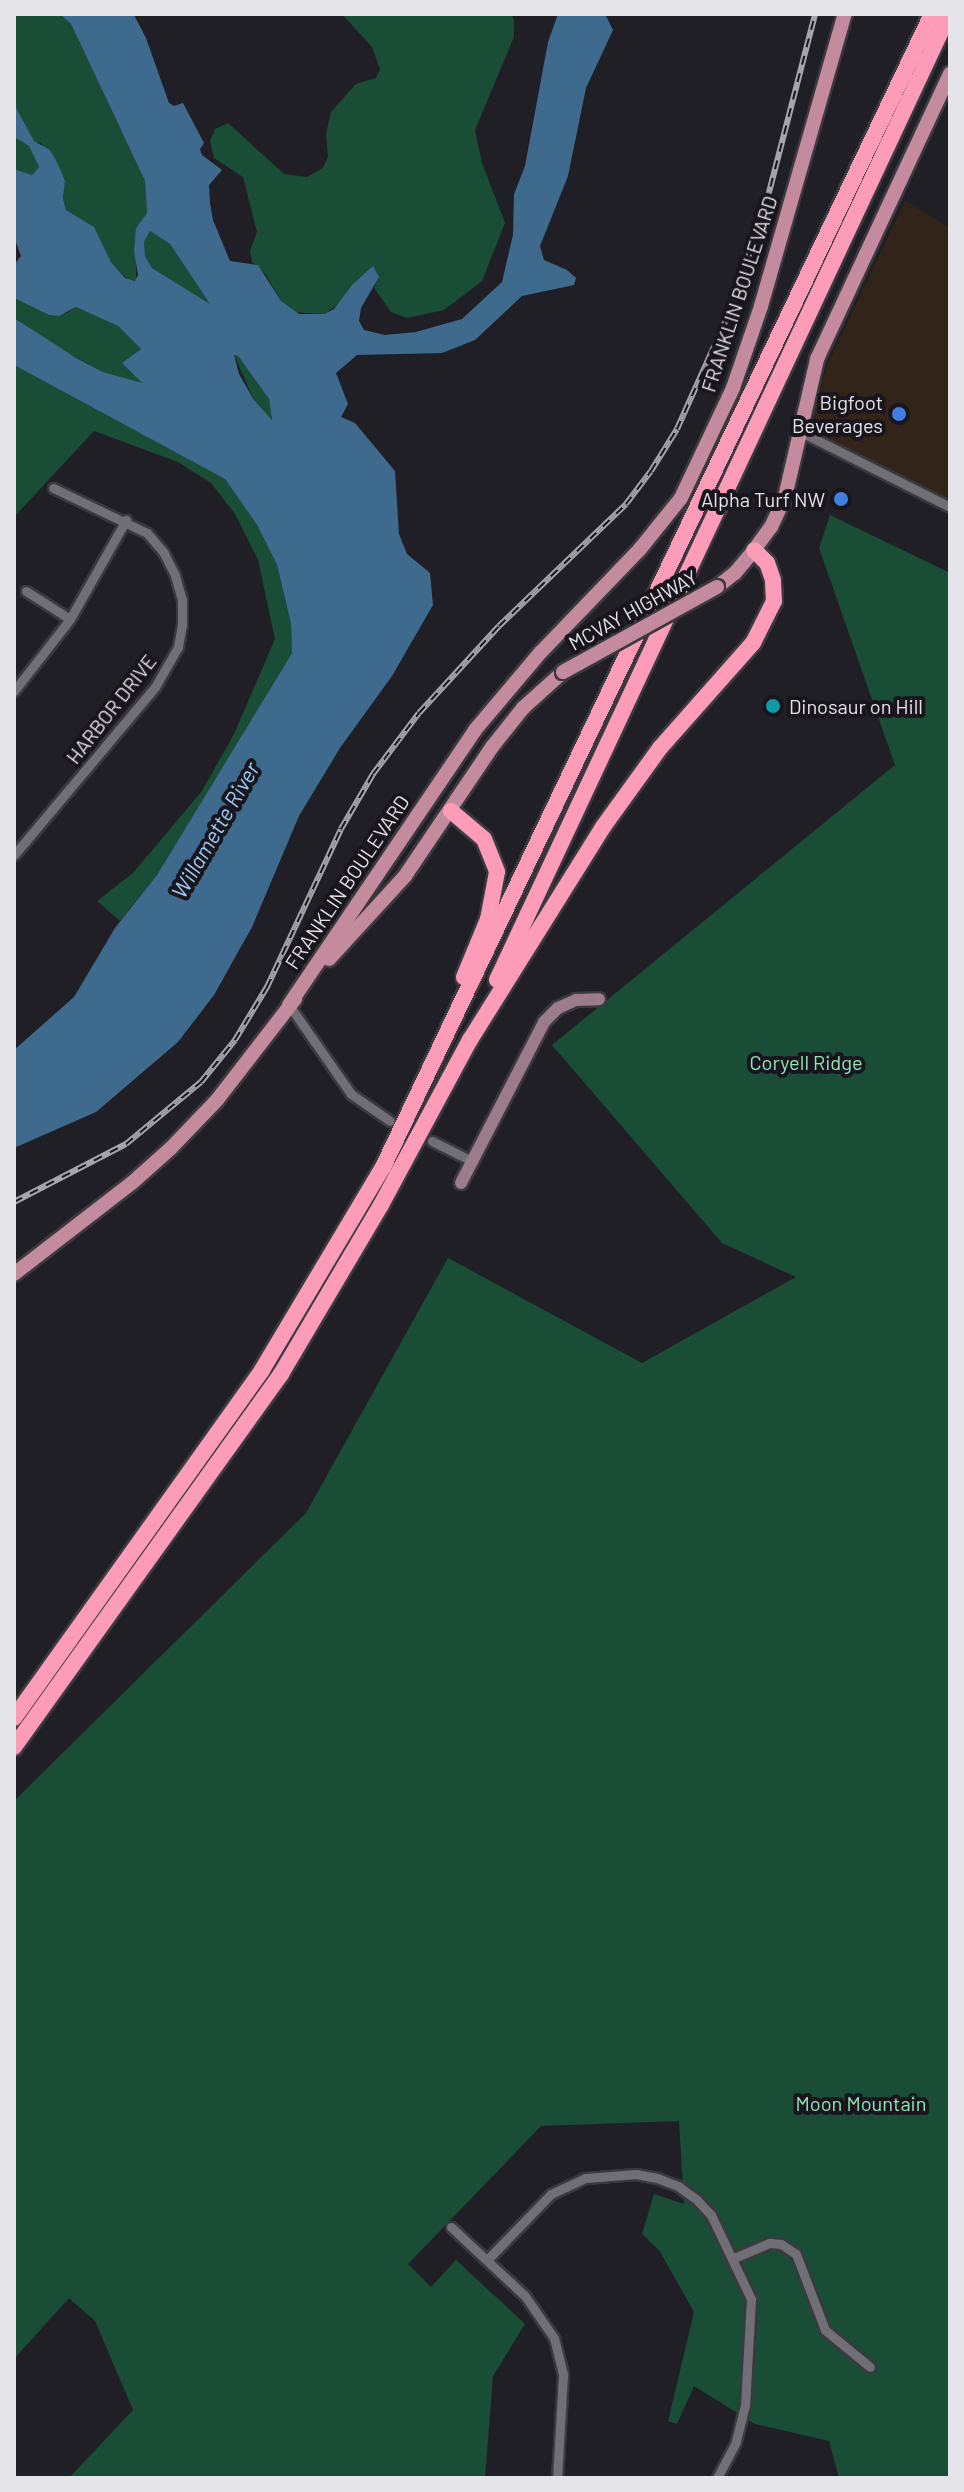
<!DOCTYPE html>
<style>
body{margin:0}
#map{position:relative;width:964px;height:2492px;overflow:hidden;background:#211f26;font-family:Barlow,sans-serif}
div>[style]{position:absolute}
.industrial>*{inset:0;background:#332419}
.green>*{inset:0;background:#194d36}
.water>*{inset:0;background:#3e6a8d}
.roads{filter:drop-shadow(2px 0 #3b393f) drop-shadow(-2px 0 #3b393f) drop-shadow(0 2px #3b393f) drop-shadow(0 -2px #3b393f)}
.street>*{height:9px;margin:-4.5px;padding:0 4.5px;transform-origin:4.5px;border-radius:4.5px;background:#716f76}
.secondary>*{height:12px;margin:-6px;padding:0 6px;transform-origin:6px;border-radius:6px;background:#9b7c8a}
.primary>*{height:14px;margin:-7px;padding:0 7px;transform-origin:7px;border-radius:7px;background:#c48a9e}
.highway>*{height:16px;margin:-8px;padding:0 8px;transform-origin:8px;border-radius:8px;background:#fc9cb8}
.rail>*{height:6px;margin-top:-3px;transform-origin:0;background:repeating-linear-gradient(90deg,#18161c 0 9px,#a5a4a9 0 18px);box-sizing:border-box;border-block:2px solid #a5a4a9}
.bridges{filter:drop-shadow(2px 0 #3b393f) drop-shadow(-2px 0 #3b393f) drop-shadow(0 2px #3b393f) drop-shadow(0 -2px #3b393f)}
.primary-bridge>*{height:14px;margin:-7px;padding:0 7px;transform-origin:7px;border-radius:7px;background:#c48a9e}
.dots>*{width:22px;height:22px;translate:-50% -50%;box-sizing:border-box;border:4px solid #18161c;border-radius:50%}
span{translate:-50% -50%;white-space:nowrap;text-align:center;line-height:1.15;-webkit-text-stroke:8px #18161c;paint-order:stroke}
.street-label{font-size:20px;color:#e5e4e8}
.poi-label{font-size:20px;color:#e5e4e8}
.right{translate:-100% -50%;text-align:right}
.left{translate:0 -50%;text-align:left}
.park-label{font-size:20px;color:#91e6bb}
.water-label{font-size:22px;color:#98cdf9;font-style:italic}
.frame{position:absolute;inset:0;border:16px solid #e5e4e8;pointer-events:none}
</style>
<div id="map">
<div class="industrial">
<i style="clip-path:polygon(905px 201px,950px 228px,950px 501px,831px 439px,818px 428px,814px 413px,827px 366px)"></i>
</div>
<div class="green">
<i style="clip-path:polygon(14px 14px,60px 14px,71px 24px,145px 181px,147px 213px,136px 228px,136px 281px,126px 278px,111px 262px,94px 227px,66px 210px,63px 198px,65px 181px,41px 143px,34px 142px,14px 104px)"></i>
<i style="clip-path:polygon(342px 14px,511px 14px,514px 20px,514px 37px,475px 130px,482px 163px,505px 223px,482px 281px,444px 310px,407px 318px,391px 312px,374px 288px,379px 276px,324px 314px,292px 312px,281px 301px,266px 275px,252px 262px,250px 251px,257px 232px,243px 177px,214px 158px,210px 141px,215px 129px,228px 123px,284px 174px,307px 177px,323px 168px,328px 157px,326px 134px,331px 112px,356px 84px,376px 78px,380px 69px,372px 47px)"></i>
<i style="clip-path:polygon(14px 137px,29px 146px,36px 160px,39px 167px,32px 175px,14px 169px)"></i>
<i style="clip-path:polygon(150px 231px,170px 244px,211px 305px,152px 268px,145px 256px,144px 242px)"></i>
<i style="clip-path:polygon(14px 298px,49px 315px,67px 313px,76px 307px,118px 326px,141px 349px,123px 363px,143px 384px,103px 372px,59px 348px,14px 318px)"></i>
<i style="clip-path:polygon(234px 355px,238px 356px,269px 399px,272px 421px,254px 400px)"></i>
<i style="clip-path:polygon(14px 365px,225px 479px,257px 525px,277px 565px,291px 624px,292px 653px,157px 875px,120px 921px,97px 901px,133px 873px,202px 791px,234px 734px,275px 639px,258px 560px,235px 514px,211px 483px,178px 462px,94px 431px,14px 517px)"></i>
<i style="clip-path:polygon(830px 515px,950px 573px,950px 2478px,839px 2478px,829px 2441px,755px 2424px,694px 2386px,677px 2424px,668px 2421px,694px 2312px,659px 2250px,642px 2234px,654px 2194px,684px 2204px,679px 2121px,541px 2126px,408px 2264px,431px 2287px,456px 2260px,525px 2324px,493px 2376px,485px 2478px,69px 2478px,133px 2410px,95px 2321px,69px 2298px,14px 2359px,14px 1801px,306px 1513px,448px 1258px,642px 1363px,796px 1277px,722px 1243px,552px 1045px,895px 765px,819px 548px)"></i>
</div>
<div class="water">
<i style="clip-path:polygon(evenodd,60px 14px,134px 15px,146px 38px,169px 103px,174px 106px,183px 103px,204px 143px,200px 149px,202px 155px,222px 170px,209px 185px,210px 203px,213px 220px,230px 261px,258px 265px,281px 301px,299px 314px,324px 314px,334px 309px,352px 285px,373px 266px,379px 277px,361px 308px,359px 321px,364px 330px,385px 335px,416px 332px,462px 319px,502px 282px,513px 235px,514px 194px,525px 166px,548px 42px,558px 14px,605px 14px,613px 30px,586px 88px,568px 176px,540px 246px,544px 260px,567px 270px,576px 278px,574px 285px,522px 296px,475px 340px,442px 353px,357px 355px,336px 373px,348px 404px,341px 417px,355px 423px,395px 471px,399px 534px,407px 554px,430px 573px,433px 605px,392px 676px,340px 748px,299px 816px,252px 927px,214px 995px,178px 1042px,96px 1112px,14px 1148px,14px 1050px,74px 997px,115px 928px,157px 875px,292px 653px,291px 624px,277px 565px,257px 525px,225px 479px,14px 365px,14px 318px,78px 359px,103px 372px,142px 383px,122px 363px,141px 349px,118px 326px,76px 307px,59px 316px,49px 315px,14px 298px,14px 265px,21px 256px,14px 237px,14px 169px,32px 175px,39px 167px,29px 146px,14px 137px,14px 104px,34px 141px,50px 150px,57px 162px,65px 181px,63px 198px,66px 210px,94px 227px,111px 262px,125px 278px,135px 281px,138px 275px,134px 251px,136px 228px,147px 213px,145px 181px,71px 24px,60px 14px,150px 231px,170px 244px,210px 304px,152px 268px,145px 256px,144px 242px,150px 231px,60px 14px,234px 355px,238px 356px,269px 399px,272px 420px,254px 400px,239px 374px,234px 355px)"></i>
</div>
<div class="roads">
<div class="street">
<i style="left:799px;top:431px;width:169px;rotate:26.7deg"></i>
<i style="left:26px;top:591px;width:52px;rotate:32.5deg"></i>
<i style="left:14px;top:691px;width:91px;rotate:-52.1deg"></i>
<i style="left:70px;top:619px;width:114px;rotate:-60.5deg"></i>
<i style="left:14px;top:855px;width:219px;rotate:-50deg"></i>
<i style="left:155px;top:687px;width:46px;rotate:-60.1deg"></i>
<i style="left:178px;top:647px;width:22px;rotate:-80deg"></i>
<i style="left:182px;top:625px;width:25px;rotate:-90deg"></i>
<i style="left:182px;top:600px;width:26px;rotate:-106deg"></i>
<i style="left:175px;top:575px;width:25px;rotate:-117deg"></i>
<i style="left:164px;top:553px;width:26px;rotate:-130deg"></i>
<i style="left:147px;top:533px;width:104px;rotate:-154.4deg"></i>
<i style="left:289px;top:1005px;width:108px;rotate:55.1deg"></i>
<i style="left:351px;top:1094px;width:47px;rotate:34.7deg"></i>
<i style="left:432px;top:1141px;width:45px;rotate:26.6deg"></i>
<i style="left:451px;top:2227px;width:101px;rotate:43deg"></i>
<i style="left:525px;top:2296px;width:51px;rotate:55.4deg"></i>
<i style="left:554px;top:2338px;width:38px;rotate:76deg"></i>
<i style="left:563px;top:2375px;width:103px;rotate:93.3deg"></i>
<i style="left:734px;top:2258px;width:39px;rotate:-23deg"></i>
<i style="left:770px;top:2243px;width:11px;rotate:5deg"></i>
<i style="left:781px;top:2244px;width:18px;rotate:34deg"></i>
<i style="left:796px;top:2254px;width:81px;rotate:69.1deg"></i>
<i style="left:825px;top:2330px;width:58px;rotate:39.4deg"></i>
<i style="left:487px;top:2260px;width:92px;rotate:-45.9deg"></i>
<i style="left:551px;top:2194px;width:38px;rotate:-25deg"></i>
<i style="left:586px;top:2178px;width:50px;rotate:-4.6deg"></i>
<i style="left:636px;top:2174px;width:21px;rotate:11deg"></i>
<i style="left:657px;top:2178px;width:22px;rotate:21deg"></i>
<i style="left:678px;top:2186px;width:24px;rotate:36deg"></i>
<i style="left:697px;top:2200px;width:21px;rotate:47deg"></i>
<i style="left:711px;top:2215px;width:93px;rotate:64.5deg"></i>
<i style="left:751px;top:2299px;width:106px;rotate:93.2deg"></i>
<i style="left:745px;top:2405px;width:38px;rotate:104deg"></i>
<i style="left:736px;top:2442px;width:41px;rotate:117.8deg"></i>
</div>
<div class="secondary">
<i style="left:461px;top:1183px;width:181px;rotate:-62.7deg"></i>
<i style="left:544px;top:1022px;width:20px;rotate:-45deg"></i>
<i style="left:558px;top:1008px;width:20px;rotate:-24deg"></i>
<i style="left:576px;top:1000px;width:23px;rotate:-2deg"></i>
</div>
<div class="primary">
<i style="left:717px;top:587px;width:23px;rotate:-38deg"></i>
<i style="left:735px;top:573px;width:30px;rotate:-50deg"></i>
<i style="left:754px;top:550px;width:29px;rotate:-54deg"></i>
<i style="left:771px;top:527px;width:33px;rotate:-65deg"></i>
<i style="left:785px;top:497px;width:142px;rotate:-76.9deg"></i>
<i style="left:817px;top:359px;width:315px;rotate:-65deg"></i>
<i style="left:329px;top:959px;width:113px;rotate:-47.5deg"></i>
<i style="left:405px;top:876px;width:156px;rotate:-56deg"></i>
<i style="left:492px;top:747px;width:50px;rotate:-51.5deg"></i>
<i style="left:523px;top:708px;width:54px;rotate:-42deg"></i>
<i style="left:289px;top:1005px;width:332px;rotate:-55.9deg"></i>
<i style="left:475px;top:730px;width:102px;rotate:-49.8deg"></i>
<i style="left:541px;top:652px;width:143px;rotate:-46.1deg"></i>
<i style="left:640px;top:549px;width:65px;rotate:-51.2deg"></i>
<i style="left:681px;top:498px;width:122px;rotate:-64.7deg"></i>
<i style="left:733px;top:388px;width:87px;rotate:-71.1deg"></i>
<i style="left:761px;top:306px;width:304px;rotate:-74deg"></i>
<i style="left:14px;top:1274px;width:150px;rotate:-37.7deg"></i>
<i style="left:133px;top:1182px;width:51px;rotate:-41.8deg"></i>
<i style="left:171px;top:1148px;width:66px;rotate:-46.2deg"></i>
<i style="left:217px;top:1100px;width:128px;rotate:-52.3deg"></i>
</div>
<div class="highway">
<i style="left:451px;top:811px;width:43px;rotate:40.3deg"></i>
<i style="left:484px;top:839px;width:35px;rotate:68deg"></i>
<i style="left:497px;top:872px;width:48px;rotate:100.8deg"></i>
<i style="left:488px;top:919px;width:63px;rotate:112.5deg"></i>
<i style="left:497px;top:980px;width:1067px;rotate:-64.92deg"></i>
<i style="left:14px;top:1718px;width:427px;rotate:-54.5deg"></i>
<i style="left:262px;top:1370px;width:236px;rotate:-59.2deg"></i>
<i style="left:383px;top:1167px;width:1277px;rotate:-64.54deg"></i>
<i style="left:14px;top:1747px;width:459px;rotate:-54.4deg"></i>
<i style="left:281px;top:1374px;width:196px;rotate:-59.4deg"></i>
<i style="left:381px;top:1205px;width:187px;rotate:-61.7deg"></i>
<i style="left:470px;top:1040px;width:251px;rotate:-58deg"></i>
<i style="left:603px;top:827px;width:97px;rotate:-54.2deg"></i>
<i style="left:660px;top:748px;width:140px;rotate:-48.5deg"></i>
<i style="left:753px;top:643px;width:47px;rotate:-63.4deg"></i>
<i style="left:774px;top:601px;width:21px;rotate:-93deg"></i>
<i style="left:773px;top:580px;width:18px;rotate:-109deg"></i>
<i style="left:767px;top:563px;width:18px;rotate:-135deg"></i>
</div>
</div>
<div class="rail">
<i style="left:14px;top:1202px;width:126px;rotate:-27.4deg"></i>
<i style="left:126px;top:1144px;width:97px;rotate:-39.6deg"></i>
<i style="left:201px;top:1082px;width:54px;rotate:-51deg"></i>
<i style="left:235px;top:1040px;width:62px;rotate:-58.9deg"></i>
<i style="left:267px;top:987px;width:174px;rotate:-64.9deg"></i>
<i style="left:341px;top:829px;width:64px;rotate:-59.8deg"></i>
<i style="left:373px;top:774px;width:76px;rotate:-53deg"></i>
<i style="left:419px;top:713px;width:118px;rotate:-47.4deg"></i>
<i style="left:499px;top:626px;width:176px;rotate:-43.8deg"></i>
<i style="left:626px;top:504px;width:41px;rotate:-52.9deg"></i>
<i style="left:651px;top:471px;width:49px;rotate:-58.2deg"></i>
<i style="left:677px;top:429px;width:129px;rotate:-65.8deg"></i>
<i style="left:730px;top:311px;width:113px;rotate:-71.4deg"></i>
<i style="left:766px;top:204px;width:196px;rotate:-75.5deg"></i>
</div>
<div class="bridges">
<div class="primary-bridge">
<i style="left:563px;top:672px;width:176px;rotate:-28.9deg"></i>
</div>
</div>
<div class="dots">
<i style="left:899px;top:414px;background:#3f7fe0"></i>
<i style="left:841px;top:499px;background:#3f7fe0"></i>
<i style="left:773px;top:706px;background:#0f9aa8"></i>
</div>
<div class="street-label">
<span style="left:739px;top:294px;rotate:-72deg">FRANKLIN BOULEVARD</span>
<span style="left:633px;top:610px;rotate:-29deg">MCVAY HIGHWAY</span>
<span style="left:111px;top:709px;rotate:-52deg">HARBOR DRIVE</span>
<span style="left:347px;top:882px;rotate:-56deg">FRANKLIN BOULEVARD</span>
</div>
<div class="poi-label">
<span class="right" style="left:883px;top:414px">Bigfoot<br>Beverages</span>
<span class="right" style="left:825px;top:499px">Alpha Turf NW</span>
<span class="left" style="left:789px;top:706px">Dinosaur on Hill</span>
</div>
<div class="park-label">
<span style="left:806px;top:1062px">Coryell Ridge</span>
<span style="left:861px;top:2103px">Moon Mountain</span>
</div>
<div class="water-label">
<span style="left:215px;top:830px;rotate:-60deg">Willamette River</span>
</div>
<div class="frame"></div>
</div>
